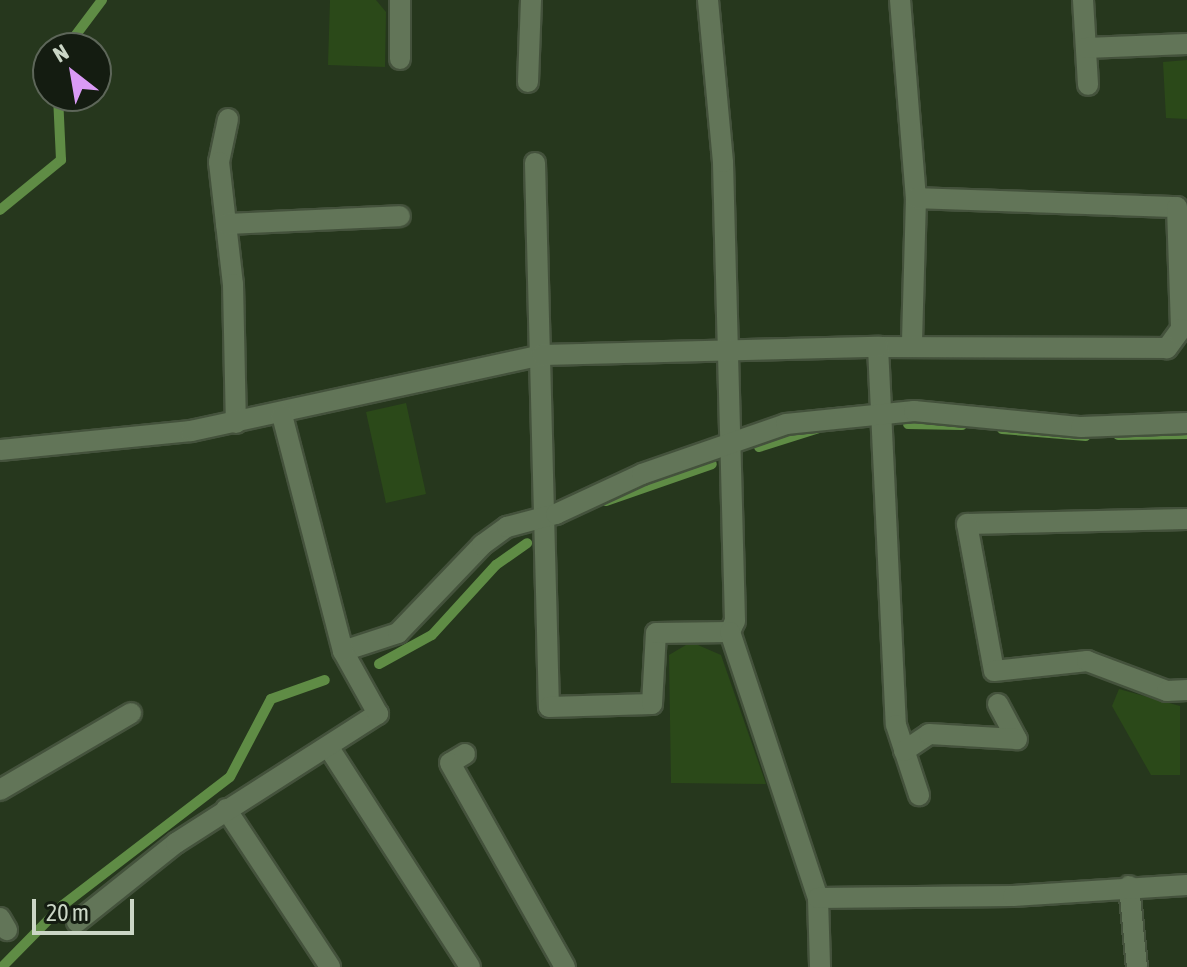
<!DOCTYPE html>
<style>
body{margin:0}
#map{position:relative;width:1187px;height:967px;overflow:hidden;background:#26371d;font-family:"Asap Condensed",sans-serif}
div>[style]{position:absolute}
.green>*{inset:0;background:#2b4919}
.stream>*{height:10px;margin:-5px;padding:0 5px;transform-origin:5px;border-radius:5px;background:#5f8c45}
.roads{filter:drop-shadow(2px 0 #44523c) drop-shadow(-2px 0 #44523c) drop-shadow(0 2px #44523c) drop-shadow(0 -2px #44523c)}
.minor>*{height:20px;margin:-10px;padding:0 10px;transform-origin:10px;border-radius:10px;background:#627558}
span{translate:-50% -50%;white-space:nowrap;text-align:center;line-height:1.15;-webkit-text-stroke:8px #141c11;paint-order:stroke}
.north{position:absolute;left:32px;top:32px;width:80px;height:80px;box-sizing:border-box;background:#141c11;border:2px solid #5d6659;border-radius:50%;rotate:329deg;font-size:22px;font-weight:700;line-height:32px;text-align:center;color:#cbd6c6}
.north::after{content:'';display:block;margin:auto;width:28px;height:36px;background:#da9af6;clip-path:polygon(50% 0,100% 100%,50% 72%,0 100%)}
.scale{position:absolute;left:32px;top:899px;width:102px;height:36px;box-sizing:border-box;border:4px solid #cbd6c6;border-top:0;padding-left:10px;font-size:24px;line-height:28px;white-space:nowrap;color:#cbd6c6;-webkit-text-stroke:6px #141c11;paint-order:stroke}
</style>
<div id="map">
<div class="green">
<i style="clip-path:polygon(330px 0,376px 0,386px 12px,385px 67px,328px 65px)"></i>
<i style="clip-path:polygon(1187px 60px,1187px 119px,1166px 118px,1163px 62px)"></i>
<i style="clip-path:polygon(406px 403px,426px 494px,386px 503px,366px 412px)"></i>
<i style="clip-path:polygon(691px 642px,721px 655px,766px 784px,671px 783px,669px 655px)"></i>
<i style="clip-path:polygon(1119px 689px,1180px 706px,1180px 775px,1151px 775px,1112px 706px)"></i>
</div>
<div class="stream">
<i style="left:66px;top:48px;width:60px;rotate:-53.1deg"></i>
<i style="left:0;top:210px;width:79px;rotate:-39.3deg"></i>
<i style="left:61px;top:160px;width:64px;rotate:-92.7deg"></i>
<i style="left:908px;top:424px;width:54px;rotate:1.1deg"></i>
<i style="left:1002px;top:429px;width:84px;rotate:4.8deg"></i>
<i style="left:1118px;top:435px;width:69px;rotate:-0.8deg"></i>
<i style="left:759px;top:447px;width:63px;rotate:-17.6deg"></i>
<i style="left:606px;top:501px;width:112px;rotate:-19.2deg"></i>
<i style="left:379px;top:664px;width:60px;rotate:-28.7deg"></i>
<i style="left:432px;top:635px;width:95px;rotate:-47.6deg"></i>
<i style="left:496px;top:565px;width:38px;rotate:-35deg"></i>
<i style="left:2px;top:967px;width:87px;rotate:-45.5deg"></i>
<i style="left:63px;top:905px;width:210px;rotate:-37.5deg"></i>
<i style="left:230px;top:777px;width:88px;rotate:-62.3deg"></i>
<i style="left:271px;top:699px;width:57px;rotate:-19.4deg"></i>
</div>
<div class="roads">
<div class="minor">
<i style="left:900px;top:0;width:199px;rotate:85.4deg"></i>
<i style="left:916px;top:198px;width:146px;rotate:91.6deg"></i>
<i style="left:1083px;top:0;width:85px;rotate:86.6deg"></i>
<i style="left:1086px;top:48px;width:101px;rotate:-2.3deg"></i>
<i style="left:400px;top:59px;width:59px;rotate:-90deg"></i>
<i style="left:528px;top:82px;width:82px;rotate:-87.9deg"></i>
<i style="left:228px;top:119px;width:44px;rotate:101.8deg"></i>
<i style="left:219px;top:162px;width:123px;rotate:83.5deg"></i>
<i style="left:233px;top:284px;width:139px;rotate:88.8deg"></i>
<i style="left:535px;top:163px;width:544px;rotate:88.53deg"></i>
<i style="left:549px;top:707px;width:103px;rotate:-1.7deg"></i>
<i style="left:652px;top:704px;width:71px;rotate:-86.8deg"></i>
<i style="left:656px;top:633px;width:74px;rotate:-0.8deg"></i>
<i style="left:730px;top:632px;width:12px;rotate:-66deg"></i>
<i style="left:735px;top:621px;width:459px;rotate:-91.5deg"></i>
<i style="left:723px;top:162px;width:163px;rotate:-95.3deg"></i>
<i style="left:916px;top:198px;width:261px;rotate:2deg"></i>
<i style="left:1177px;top:207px;width:122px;rotate:88.1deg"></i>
<i style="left:1181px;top:329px;width:24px;rotate:126deg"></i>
<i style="left:1167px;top:348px;width:289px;rotate:-179.8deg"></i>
<i style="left:878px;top:347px;width:378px;rotate:87.3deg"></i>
<i style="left:896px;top:725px;width:74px;rotate:71.8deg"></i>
<i style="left:226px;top:224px;width:174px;rotate:-2.6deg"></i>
<i style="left:0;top:450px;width:192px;rotate:-5.7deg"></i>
<i style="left:191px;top:431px;width:359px;rotate:-12.2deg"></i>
<i style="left:542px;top:355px;width:336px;rotate:-1.4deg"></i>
<i style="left:1187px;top:519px;width:220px;rotate:178.7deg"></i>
<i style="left:967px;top:524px;width:149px;rotate:79.6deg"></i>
<i style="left:994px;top:671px;width:94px;rotate:-6.1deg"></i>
<i style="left:1087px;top:661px;width:85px;rotate:20.6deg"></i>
<i style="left:1167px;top:691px;width:20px;rotate:-3deg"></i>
<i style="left:730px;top:632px;width:280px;rotate:71.7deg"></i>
<i style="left:818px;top:898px;width:69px;rotate:88.3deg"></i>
<i style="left:343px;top:651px;width:58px;rotate:-18.1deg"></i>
<i style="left:398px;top:633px;width:122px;rotate:-46.3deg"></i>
<i style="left:482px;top:545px;width:31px;rotate:-36deg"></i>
<i style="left:507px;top:527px;width:51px;rotate:-14.9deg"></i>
<i style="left:556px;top:514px;width:95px;rotate:-24.9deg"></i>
<i style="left:642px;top:474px;width:152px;rotate:-19.1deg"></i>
<i style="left:786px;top:424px;width:129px;rotate:-5.8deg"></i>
<i style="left:914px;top:411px;width:168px;rotate:5.5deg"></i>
<i style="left:1081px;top:427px;width:106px;rotate:-2.2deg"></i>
<i style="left:998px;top:704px;width:40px;rotate:62deg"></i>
<i style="left:329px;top:748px;width:260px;rotate:57.2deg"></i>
<i style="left:904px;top:751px;width:30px;rotate:-34deg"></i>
<i style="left:929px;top:734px;width:88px;rotate:3.3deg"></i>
<i style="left:465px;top:754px;width:17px;rotate:149deg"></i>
<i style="left:450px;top:763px;width:234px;rotate:60.6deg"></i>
<i style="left:0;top:790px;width:152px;rotate:-30.4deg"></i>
<i style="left:226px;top:809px;width:189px;rotate:56.6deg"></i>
<i style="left:1129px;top:886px;width:81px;rotate:84.4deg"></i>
<i style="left:818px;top:898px;width:195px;rotate:-0.6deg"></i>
<i style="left:1013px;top:896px;width:174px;rotate:-3.6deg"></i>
<i style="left:0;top:918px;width:14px;rotate:60deg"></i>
<i style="left:77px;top:922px;width:127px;rotate:-38.6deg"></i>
<i style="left:176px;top:843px;width:240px;rotate:-32.6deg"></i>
<i style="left:378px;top:714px;width:72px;rotate:-119.1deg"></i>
<i style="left:343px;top:651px;width:244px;rotate:-104.5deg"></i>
</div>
</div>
<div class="north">N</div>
<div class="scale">20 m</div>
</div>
